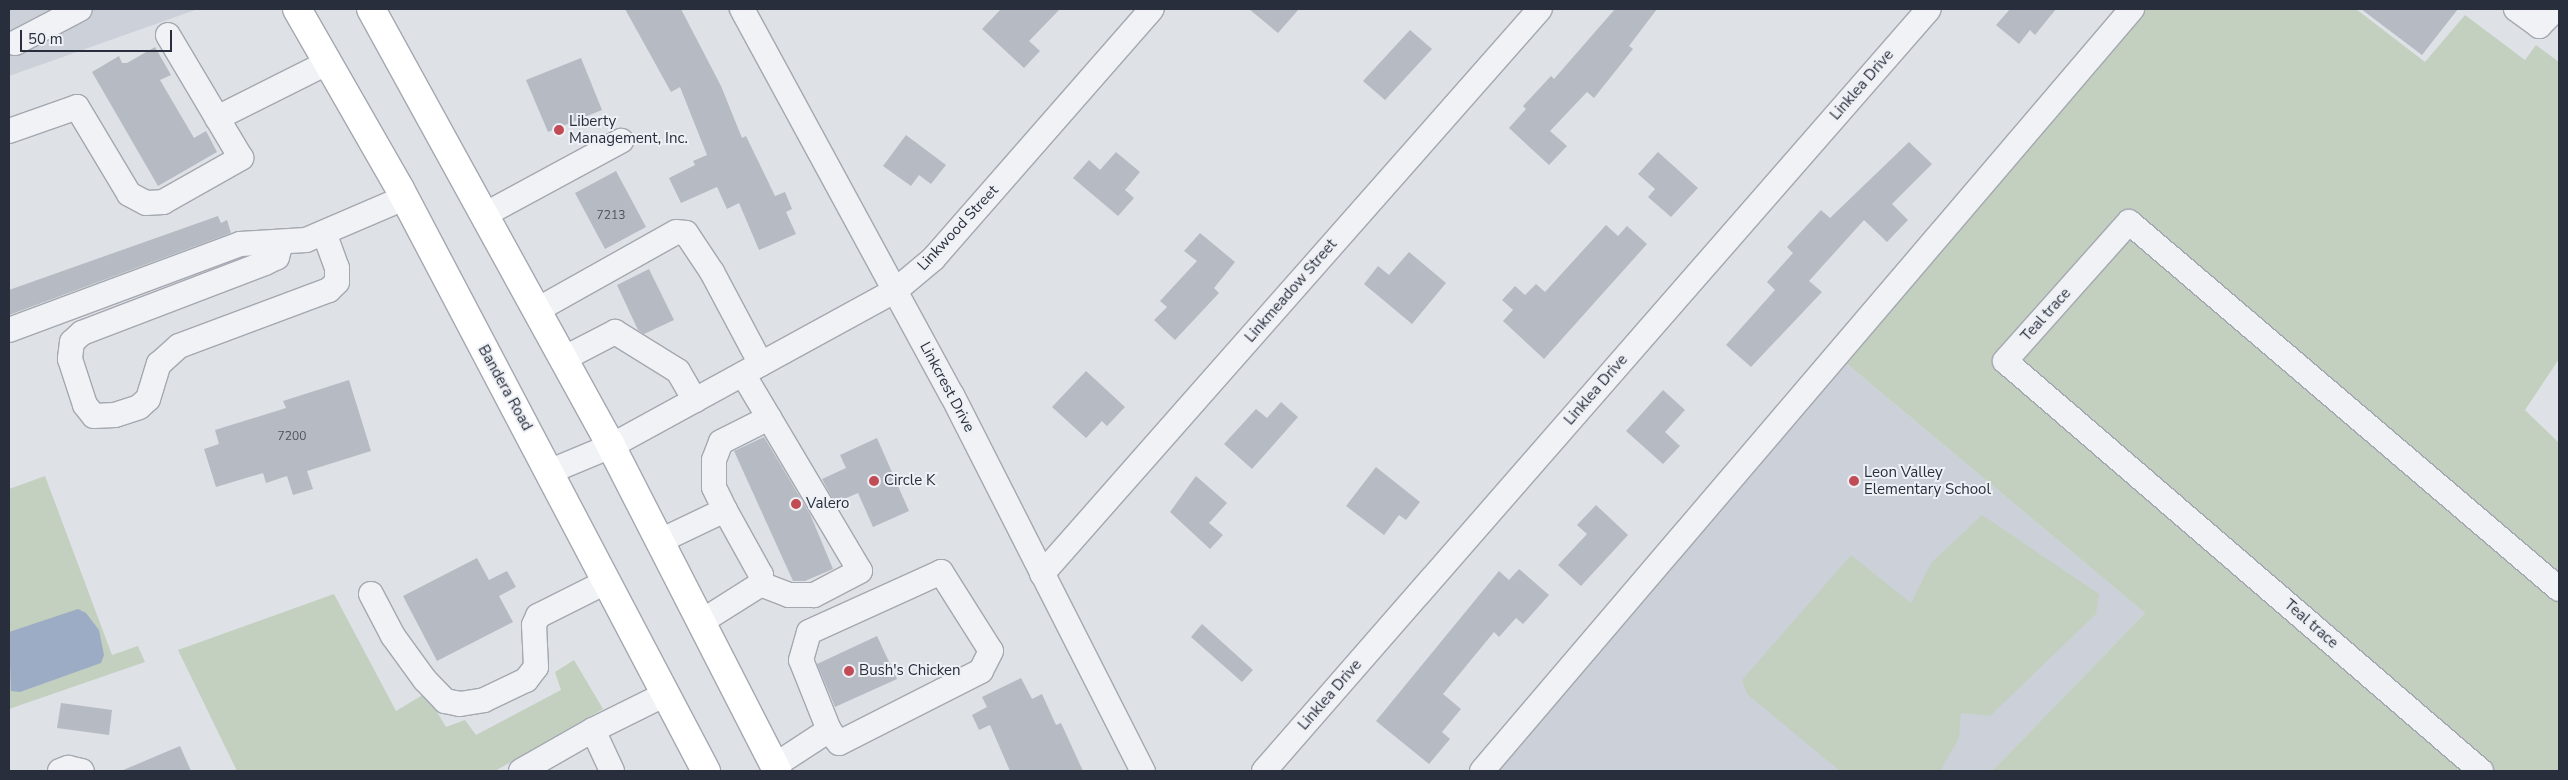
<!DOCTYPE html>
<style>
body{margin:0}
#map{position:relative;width:2568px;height:780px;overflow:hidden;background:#dee1e6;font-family:"Nunito Sans",sans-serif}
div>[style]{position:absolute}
.built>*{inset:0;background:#ccd0d8}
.green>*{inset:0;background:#c3d0c0}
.water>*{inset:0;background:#9cacc4}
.building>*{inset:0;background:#b6bac3}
.roads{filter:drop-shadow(1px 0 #a4a8b0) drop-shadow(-1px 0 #a4a8b0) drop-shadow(0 1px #a4a8b0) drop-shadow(0 -1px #a4a8b0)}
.minor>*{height:24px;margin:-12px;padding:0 12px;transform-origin:12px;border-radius:12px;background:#f0f2f5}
.major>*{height:28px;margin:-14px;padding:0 14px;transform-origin:14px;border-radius:14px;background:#fff}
.dots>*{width:14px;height:14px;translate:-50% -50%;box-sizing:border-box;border:2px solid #edf0f4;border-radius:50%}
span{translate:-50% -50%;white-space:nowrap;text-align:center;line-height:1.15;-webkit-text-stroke:4px #edf0f4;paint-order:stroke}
.number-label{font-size:12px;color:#4c515e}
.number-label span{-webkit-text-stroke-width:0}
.street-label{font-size:15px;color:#292e3c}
.poi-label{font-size:15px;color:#292e3c}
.left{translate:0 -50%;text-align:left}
.frame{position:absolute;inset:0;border:10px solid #292e3c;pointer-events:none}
.scale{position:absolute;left:20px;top:30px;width:152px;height:22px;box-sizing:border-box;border:2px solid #292e3c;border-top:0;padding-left:6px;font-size:15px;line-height:18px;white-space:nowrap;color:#292e3c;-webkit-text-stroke:4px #edf0f4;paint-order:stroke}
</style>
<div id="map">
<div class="built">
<i style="clip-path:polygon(9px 9px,198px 9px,9px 76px)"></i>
<i style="clip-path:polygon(1829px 349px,2145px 613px,1992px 771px,1487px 771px)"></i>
</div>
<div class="green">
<i style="clip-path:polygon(2119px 9px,2356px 9px,2425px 62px,2465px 15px,2525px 60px,2536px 45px,2559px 62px,2559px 359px,2525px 410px,2559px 443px,2559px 771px,1992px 771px,2145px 613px,1829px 349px)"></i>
<i style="clip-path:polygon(45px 476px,112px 655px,138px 646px,145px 662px,9px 709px,9px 489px)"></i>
<i style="clip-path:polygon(1982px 515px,2099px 594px,2096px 614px,1990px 716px,1961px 713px,1959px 738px,1940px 771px,1840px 771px,1747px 694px,1742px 680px,1851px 555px,1911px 603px,1931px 563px)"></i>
<i style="clip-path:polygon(334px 594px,396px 711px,426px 693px,446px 727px,465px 720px,476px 735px,561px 690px,555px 672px,574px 660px,603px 709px,495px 771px,237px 771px,178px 650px)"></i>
</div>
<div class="water">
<i style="clip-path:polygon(78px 609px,86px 613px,99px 630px,104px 655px,101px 663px,20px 692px,11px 691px,9px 632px)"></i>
</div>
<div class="building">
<i style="clip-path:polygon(625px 9px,681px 9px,721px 86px,742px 138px,746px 136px,775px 196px,785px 192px,792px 209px,786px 212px,796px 234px,759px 250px,739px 203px,727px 209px,717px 187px,681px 203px,669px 178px,695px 165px,693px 161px,707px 155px,680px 87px,671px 92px)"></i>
<i style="clip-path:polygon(1001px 9px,1060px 9px,1029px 41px,1040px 51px,1024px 68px,982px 29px)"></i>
<i style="clip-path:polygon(1249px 9px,1299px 9px,1278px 33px)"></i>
<i style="clip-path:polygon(1615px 9px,1657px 9px,1629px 46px,1633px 49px,1594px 98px,1587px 92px,1550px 131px,1567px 146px,1549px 165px,1509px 128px,1526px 109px,1523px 106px,1551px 76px,1554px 79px)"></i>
<i style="clip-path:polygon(2010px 9px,2056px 9px,2035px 35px,2030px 30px,2019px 44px,1996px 25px)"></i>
<i style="clip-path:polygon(2361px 9px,2458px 9px,2422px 55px)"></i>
<i style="clip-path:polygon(1410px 30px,1432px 49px,1385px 100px,1363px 81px)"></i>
<i style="clip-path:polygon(155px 47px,171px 75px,160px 80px,194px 138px,206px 131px,217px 152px,158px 186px,92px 72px,119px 56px,122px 63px,127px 63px)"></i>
<i style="clip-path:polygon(581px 58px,602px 110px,548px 132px,526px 80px)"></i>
<i style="clip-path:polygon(906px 135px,946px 165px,931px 184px,919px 175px,911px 186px,883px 166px)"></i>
<i style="clip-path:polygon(1909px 142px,1932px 164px,1892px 204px,1908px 220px,1887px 242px,1864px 220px,1809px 281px,1822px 292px,1751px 367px,1726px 345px,1775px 290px,1767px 282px,1793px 253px,1787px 247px,1821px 210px,1830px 218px)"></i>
<i style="clip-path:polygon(1116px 152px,1140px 172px,1125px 190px,1134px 198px,1118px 216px,1073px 178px,1089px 160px,1100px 170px)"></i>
<i style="clip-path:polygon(1658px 152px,1698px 188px,1671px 217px,1648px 197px,1655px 189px,1638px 174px)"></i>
<i style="clip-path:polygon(616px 171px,646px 227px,605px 249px,575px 193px)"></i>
<i style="clip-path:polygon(218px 216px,221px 223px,227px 220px,231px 233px,9px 315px,9px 290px)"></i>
<i style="clip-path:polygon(1606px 225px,1618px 236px,1627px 226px,1647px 244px,1544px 359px,1503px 321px,1513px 310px,1502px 300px,1515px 286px,1525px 295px,1536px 284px,1545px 292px)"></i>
<i style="clip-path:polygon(1200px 233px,1235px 262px,1214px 288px,1219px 293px,1175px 340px,1154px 320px,1167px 307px,1160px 301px,1197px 261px,1184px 251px)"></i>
<i style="clip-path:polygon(1409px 252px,1446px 283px,1412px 324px,1364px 284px,1378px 266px,1389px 275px)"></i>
<i style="clip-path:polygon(649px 269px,674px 320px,644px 334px,638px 330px,617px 285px)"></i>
<i style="clip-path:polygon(1086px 371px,1125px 407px,1107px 426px,1102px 421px,1086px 438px,1052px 407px)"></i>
<i style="clip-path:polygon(349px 380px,371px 451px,307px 471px,313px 489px,293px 495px,287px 476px,266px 483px,263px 473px,216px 487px,204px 449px,219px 444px,215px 430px,286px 408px,283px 401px)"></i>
<i style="clip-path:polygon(1663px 390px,1685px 410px,1665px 432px,1680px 446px,1663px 464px,1626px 431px)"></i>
<i style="clip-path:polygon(1281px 402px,1298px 417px,1252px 469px,1224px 444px,1256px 409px,1267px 418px)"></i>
<i style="clip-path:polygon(764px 437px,810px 514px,833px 569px,805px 581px,793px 581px,734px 451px)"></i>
<i style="clip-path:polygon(877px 438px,909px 511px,873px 527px,858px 493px,835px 503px,822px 479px,846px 468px,840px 455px)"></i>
<i style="clip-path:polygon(1376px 467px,1420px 502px,1406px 520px,1399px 515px,1384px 535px,1346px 506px)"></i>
<i style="clip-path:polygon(1196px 476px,1227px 503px,1209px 523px,1223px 535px,1210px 549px,1170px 512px)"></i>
<i style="clip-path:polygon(1596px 505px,1628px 535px,1581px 586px,1558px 565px,1587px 534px,1577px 525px)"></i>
<i style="clip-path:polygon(477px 558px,489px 580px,507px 571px,516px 587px,499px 596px,513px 622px,437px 661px,403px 596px)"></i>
<i style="clip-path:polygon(1519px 569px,1549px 595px,1523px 624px,1516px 618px,1499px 637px,1494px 632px,1443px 694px,1461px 709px,1442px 732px,1450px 739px,1429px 764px,1376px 721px,1499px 571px,1509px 580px)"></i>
<i style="clip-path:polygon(1202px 624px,1253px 670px,1242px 682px,1191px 637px)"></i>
<i style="clip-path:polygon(877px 636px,897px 679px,835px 707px,817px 664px)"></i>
<i style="clip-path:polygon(1021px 678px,1032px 699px,1042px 694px,1056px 725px,1061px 723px,1083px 771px,1010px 771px,990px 725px,979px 730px,972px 715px,987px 707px,982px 697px)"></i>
<i style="clip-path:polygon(61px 703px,112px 710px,109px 735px,57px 728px)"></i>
<i style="clip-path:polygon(180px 746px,191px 771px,121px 771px)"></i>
</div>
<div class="roads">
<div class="minor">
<i style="left:742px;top:9px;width:439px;rotate:61.5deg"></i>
<i style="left:952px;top:395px;width:422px;rotate:63.1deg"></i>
<i style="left:2516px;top:9px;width:29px;rotate:36deg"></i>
<i style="left:2539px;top:26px;width:24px;rotate:-45deg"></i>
<i style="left:15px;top:43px;width:73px;rotate:-27.6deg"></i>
<i style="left:217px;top:118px;width:123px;rotate:-26.6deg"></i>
<i style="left:9px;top:131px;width:72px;rotate:-19.4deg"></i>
<i style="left:77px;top:107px;width:101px;rotate:59.1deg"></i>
<i style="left:129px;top:194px;width:19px;rotate:28deg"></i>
<i style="left:146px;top:203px;width:17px;rotate:-3deg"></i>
<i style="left:163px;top:202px;width:90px;rotate:-29.4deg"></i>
<i style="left:241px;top:158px;width:143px;rotate:-120.7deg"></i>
<i style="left:484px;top:215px;width:156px;rotate:-28.4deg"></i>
<i style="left:281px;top:243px;width:15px;rotate:106deg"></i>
<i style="left:277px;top:257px;width:13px;rotate:153deg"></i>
<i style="left:265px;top:263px;width:196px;rotate:159.1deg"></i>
<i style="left:82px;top:333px;width:13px;rotate:138deg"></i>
<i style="left:72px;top:342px;width:17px;rotate:97deg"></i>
<i style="left:70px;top:359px;width:48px;rotate:71.9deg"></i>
<i style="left:85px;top:405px;width:14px;rotate:51deg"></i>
<i style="left:94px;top:416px;width:21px;rotate:-3deg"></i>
<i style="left:115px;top:415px;width:25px;rotate:-18deg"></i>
<i style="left:139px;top:407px;width:12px;rotate:-42deg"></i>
<i style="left:148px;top:399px;width:37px;rotate:-73deg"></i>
<i style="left:159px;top:364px;width:27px;rotate:-42deg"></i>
<i style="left:179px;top:346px;width:160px;rotate:-20.5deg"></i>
<i style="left:329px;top:290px;width:11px;rotate:-45deg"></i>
<i style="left:337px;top:282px;width:14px;rotate:-90deg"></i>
<i style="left:337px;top:268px;width:37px;rotate:-110deg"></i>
<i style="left:537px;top:310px;width:159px;rotate:-29.3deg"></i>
<i style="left:676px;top:232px;width:10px;rotate:6deg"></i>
<i style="left:686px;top:233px;width:47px;rotate:56.3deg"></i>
<i style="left:712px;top:272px;width:104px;rotate:62deg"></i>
<i style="left:9px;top:330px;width:246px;rotate:-20.4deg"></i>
<i style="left:240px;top:244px;width:66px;rotate:-3.5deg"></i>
<i style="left:306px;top:240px;width:107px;rotate:-23.2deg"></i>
<i style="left:563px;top:359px;width:59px;rotate:-27.4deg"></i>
<i style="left:615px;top:332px;width:74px;rotate:31.8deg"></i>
<i style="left:678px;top:371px;width:34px;rotate:60deg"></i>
<i style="left:743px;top:374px;width:229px;rotate:59.3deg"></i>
<i style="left:860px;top:571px;width:52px;rotate:152.4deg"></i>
<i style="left:814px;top:595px;width:25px;rotate:180deg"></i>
<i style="left:789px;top:595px;width:30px;rotate:-159deg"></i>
<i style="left:551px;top:471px;width:65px;rotate:-22.6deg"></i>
<i style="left:611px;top:446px;width:325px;rotate:-28.7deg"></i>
<i style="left:896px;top:290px;width:48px;rotate:-40deg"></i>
<i style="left:933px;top:259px;width:332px;rotate:-48.8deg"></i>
<i style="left:725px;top:510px;width:25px;rotate:-116deg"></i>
<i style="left:714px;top:487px;width:27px;rotate:-90deg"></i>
<i style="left:714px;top:460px;width:19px;rotate:-69deg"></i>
<i style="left:721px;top:442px;width:54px;rotate:-26.6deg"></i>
<i style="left:660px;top:541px;width:72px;rotate:-25.5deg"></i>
<i style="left:725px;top:510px;width:74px;rotate:61deg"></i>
<i style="left:761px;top:575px;width:9px;rotate:90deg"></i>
<i style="left:761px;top:584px;width:71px;rotate:147.7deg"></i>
<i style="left:941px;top:572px;width:93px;rotate:57.7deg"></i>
<i style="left:991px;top:651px;width:22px;rotate:117deg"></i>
<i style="left:981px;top:671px;width:159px;rotate:153.1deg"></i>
<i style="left:839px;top:743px;width:16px;rotate:-128deg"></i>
<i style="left:829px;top:730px;width:75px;rotate:-111.8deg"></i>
<i style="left:801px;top:660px;width:29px;rotate:-74deg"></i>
<i style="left:809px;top:632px;width:145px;rotate:-24.4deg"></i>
<i style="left:1042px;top:574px;width:753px;rotate:-48.61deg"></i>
<i style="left:371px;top:594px;width:47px;rotate:62.4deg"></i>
<i style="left:393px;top:636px;width:54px;rotate:54deg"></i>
<i style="left:425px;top:680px;width:29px;rotate:46deg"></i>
<i style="left:445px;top:701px;width:15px;rotate:11deg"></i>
<i style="left:460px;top:704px;width:24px;rotate:-9deg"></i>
<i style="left:484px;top:700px;width:47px;rotate:-25.5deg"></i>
<i style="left:526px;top:680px;width:16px;rotate:-52deg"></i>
<i style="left:536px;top:667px;width:42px;rotate:-92.7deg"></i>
<i style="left:534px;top:625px;width:10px;rotate:-66deg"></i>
<i style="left:538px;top:616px;width:78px;rotate:-26.6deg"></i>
<i style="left:593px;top:730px;width:45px;rotate:65.1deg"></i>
<i style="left:774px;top:766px;width:66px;rotate:-33.2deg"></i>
<i style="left:60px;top:771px;width:9px;rotate:-21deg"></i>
<i style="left:68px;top:768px;width:14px;rotate:12deg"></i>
<i style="left:521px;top:771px;width:83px;rotate:-29.7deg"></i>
<i style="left:593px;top:730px;width:81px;rotate:-26.3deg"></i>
<i style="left:1264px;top:771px;width:1011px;rotate:-48.89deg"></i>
<i style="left:1482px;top:771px;width:1002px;rotate:-49.54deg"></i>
<i style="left:2481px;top:771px;width:628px;rotate:-139.26deg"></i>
<i style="left:2005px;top:361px;width:186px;rotate:-48.3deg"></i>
<i style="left:2129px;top:222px;width:565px;rotate:40.48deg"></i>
</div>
<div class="major">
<i style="left:297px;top:9px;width:207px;rotate:60.2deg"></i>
<i style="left:400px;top:189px;width:658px;rotate:62.27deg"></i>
<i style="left:371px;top:9px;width:499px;rotate:61.2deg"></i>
<i style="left:611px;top:446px;width:365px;rotate:62.9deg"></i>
</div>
</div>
<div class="dots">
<i style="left:559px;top:130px;background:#c24c55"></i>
<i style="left:874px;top:481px;background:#c24c55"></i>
<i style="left:1854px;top:481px;background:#c24c55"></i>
<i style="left:796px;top:504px;background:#c24c55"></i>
<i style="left:849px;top:671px;background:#c24c55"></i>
</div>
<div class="number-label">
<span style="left:611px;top:216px">7213</span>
<span style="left:292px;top:437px">7200</span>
</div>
<div class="street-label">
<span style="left:1862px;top:85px;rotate:-49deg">Linklea Drive</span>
<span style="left:958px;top:228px;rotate:-47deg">Linkwood Street</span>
<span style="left:1291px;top:291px;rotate:-49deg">Linkmeadow Street</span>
<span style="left:2046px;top:315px;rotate:-48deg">Teal trace</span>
<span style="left:947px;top:387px;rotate:62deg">Linkcrest Drive</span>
<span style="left:505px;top:388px;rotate:61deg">Bandera Road</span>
<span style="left:1596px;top:390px;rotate:-49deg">Linklea Drive</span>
<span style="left:2311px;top:624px;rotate:41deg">Teal trace</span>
<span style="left:1330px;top:695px;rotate:-49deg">Linklea Drive</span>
</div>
<div class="poi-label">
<span class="left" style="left:569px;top:130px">Liberty<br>Management, Inc.</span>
<span class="left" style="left:1864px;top:481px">Leon Valley<br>Elementary School</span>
<span class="left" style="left:884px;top:481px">Circle K</span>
<span class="left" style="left:806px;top:504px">Valero</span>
<span class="left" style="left:859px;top:671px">Bush's Chicken</span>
</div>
<div class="frame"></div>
<div class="scale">50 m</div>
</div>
